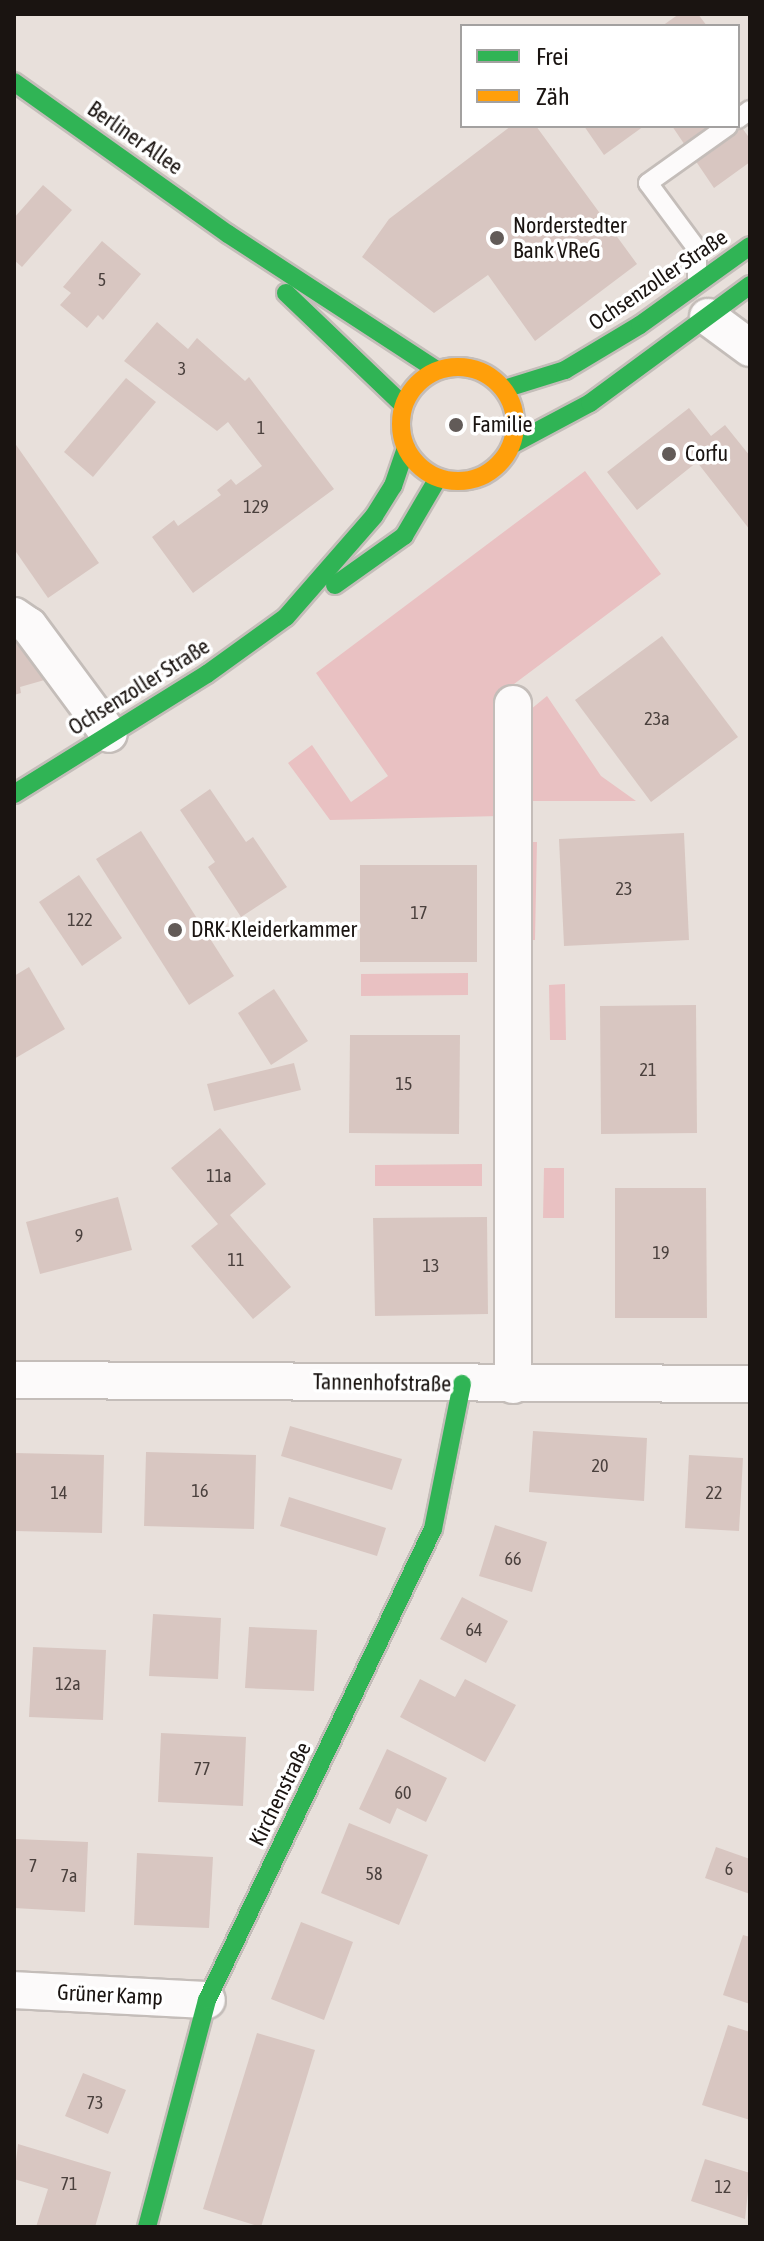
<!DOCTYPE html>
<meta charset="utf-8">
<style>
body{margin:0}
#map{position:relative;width:764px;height:2241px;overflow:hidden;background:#e8e0db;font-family:"Asap Condensed",sans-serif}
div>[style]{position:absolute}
.green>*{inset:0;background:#e9c1c2}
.building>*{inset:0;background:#d8c6c1}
.roads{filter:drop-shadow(2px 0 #c4bdb9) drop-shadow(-2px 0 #c4bdb9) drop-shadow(0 2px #c4bdb9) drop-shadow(0 -2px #c4bdb9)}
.lane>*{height:18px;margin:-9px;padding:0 9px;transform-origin:9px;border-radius:9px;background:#fcfafa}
.street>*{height:36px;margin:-18px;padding:0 18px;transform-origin:18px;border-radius:18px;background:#fcfafa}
.fast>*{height:18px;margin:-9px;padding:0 9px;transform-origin:9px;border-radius:9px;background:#30b455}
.slow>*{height:18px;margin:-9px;padding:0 9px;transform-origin:9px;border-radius:9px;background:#ff9f0a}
.slow>.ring{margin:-9px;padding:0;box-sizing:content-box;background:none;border:18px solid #ff9f0a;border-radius:50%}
.dots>*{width:22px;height:22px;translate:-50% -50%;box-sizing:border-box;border:4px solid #fff;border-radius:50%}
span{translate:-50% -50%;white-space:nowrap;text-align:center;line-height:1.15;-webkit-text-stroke:7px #fff;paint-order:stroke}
.number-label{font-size:18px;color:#4a403d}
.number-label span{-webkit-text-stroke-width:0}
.street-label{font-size:22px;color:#1a1411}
.poi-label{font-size:22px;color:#1a1411}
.left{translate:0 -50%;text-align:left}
.frame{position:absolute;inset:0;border:16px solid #1a1411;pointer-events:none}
.legend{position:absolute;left:460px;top:24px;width:280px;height:104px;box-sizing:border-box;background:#fff;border:2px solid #a3a1a0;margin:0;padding:10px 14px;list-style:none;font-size:24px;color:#1a1411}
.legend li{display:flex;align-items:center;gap:16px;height:40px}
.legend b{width:40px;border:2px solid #a3a1a0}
</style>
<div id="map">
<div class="green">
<i style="clip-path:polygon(585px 471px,661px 574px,498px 696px,500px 816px,330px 820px,288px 763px,312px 745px,351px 802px,388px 776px,316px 673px)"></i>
<i style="clip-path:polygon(547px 696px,601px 776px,636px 801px,527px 801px,525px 714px)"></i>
<i style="clip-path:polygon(522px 842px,537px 842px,535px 940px,521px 940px)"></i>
<i style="clip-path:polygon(468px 973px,468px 995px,361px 996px,361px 974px)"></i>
<i style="clip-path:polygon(565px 984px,566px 1040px,550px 1040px,549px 985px)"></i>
<i style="clip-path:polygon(482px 1164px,482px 1186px,375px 1186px,375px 1165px)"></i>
<i style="clip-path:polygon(544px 1168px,564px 1168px,564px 1218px,543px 1218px)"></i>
</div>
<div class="building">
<i style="clip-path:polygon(679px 14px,698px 14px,707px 26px,662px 26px)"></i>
<i style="clip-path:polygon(738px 122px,750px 139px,750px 162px,714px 188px,672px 126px,738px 126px)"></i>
<i style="clip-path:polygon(511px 126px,536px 126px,637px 264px,535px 341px,488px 275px,434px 313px,362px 257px,389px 219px)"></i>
<i style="clip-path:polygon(584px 126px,644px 126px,604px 155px)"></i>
<i style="clip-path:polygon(43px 185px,72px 210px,22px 267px,14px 260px,14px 218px)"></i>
<i style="clip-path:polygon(102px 241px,141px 274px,103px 320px,98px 315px,87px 328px,60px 305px,71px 293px,63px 287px)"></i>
<i style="clip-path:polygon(157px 322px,188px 349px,197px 338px,245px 381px,249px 377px,334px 489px,193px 593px,152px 537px,174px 520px,178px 526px,221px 495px,217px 490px,231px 479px,236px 485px,262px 466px,228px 422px,217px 431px,124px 361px)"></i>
<i style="clip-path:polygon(126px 378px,156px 402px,93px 477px,64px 452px)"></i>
<i style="clip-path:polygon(689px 408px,711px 436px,725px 425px,750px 456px,750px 530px,697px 462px,637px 510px,607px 472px)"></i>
<i style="clip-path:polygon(14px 442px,99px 563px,48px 598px,14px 549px)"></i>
<i style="clip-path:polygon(14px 634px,48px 679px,20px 687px,21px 693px,14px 695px)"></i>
<i style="clip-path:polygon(662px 636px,738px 737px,651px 802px,575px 700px)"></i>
<i style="clip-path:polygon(210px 789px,246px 842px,253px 837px,287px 887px,241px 917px,208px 867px,215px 862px,180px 810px)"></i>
<i style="clip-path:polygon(141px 831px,234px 976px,189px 1005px,96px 859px)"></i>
<i style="clip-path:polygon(684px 833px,689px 940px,564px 946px,559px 839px)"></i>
<i style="clip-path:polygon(360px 865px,477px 865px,477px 962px,360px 962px)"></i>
<i style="clip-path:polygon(79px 875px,122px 938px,82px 966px,39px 902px)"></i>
<i style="clip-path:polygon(29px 967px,65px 1029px,14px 1059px,14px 976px)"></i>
<i style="clip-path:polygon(274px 989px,308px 1041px,271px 1065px,238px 1013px)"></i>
<i style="clip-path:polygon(696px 1005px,697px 1133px,601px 1134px,600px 1006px)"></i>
<i style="clip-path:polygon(350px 1035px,460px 1035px,459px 1134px,349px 1133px)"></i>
<i style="clip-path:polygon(294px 1063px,301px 1090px,214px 1111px,207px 1084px)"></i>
<i style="clip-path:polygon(220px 1128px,266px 1184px,230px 1215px,291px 1287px,253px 1319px,191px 1246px,218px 1224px,171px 1168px)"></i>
<i style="clip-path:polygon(615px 1188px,706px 1188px,707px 1318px,615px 1318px)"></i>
<i style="clip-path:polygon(118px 1197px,132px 1250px,40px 1274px,26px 1222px)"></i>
<i style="clip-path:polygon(487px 1217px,488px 1314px,375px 1316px,373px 1218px)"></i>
<i style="clip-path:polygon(290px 1426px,402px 1459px,392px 1490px,281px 1456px)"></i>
<i style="clip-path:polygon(533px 1431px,647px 1438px,644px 1501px,529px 1492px)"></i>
<i style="clip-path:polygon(146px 1452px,256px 1455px,254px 1529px,144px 1526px)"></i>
<i style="clip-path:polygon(14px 1453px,104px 1455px,102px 1533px,14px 1531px)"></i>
<i style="clip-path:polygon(689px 1455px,743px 1458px,739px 1531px,685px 1528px)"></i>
<i style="clip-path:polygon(289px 1497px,386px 1528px,377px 1556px,280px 1526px)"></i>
<i style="clip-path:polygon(495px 1525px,547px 1542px,532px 1592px,479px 1576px)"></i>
<i style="clip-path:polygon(462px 1597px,508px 1621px,486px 1663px,440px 1639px)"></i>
<i style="clip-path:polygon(153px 1614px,221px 1618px,218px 1679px,149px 1676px)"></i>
<i style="clip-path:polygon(249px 1627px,317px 1630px,314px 1691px,245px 1688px)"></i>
<i style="clip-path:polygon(33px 1647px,106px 1650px,103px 1720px,29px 1717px)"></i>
<i style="clip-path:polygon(420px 1679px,455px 1697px,465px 1679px,516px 1705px,485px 1762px,400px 1717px)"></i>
<i style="clip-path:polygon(161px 1733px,246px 1737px,243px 1806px,158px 1802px)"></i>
<i style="clip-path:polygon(387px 1749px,447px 1778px,426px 1822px,397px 1808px,390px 1824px,359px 1809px)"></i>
<i style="clip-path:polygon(349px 1823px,428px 1855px,399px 1925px,321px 1893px)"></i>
<i style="clip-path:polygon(16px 1839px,88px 1842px,85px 1912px,14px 1908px)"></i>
<i style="clip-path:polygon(716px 1847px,750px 1859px,750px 1894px,705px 1878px)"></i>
<i style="clip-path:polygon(137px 1853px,213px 1857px,209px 1928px,134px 1925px)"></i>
<i style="clip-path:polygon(301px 1922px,353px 1942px,324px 2020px,271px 1999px)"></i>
<i style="clip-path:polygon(743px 1935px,750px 1937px,750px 2004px,723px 1995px)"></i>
<i style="clip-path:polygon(728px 2025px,750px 2032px,750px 2120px,702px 2105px)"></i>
<i style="clip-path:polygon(257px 2033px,315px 2050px,261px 2227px,203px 2209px)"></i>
<i style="clip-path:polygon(83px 2073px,126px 2090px,108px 2134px,65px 2116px)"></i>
<i style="clip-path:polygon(18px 2144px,111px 2172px,95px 2227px,36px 2227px,48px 2189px,14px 2179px)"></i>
<i style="clip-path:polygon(705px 2159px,750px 2173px,745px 2219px,691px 2201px)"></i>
</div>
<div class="roads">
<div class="lane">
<i style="left:738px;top:119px;width:15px;rotate:-37deg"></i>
<i style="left:697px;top:278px;width:29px;rotate:-90deg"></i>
<i style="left:697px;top:249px;width:82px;rotate:-126.6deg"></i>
<i style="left:648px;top:183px;width:98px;rotate:-35.5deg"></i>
</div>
<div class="street">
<i style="left:708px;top:317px;width:52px;rotate:36.4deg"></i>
<i style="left:14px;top:616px;width:18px;rotate:34deg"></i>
<i style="left:29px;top:626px;width:134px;rotate:53.5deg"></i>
<i style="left:14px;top:1380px;width:736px;rotate:0.31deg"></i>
<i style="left:513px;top:1385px;width:681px;rotate:-90deg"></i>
<i style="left:14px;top:1990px;width:193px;rotate:3deg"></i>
</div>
<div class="fast">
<i style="left:14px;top:82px;width:262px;rotate:35.4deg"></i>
<i style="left:228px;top:234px;width:249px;rotate:33.1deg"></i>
<i style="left:286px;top:293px;width:162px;rotate:43.7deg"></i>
<i style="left:504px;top:389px;width:64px;rotate:-17.3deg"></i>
<i style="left:565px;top:370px;width:87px;rotate:-31deg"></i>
<i style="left:640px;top:325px;width:135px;rotate:-35.7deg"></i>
<i style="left:513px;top:444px;width:87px;rotate:-28deg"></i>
<i style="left:590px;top:403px;width:199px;rotate:-36.4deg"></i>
<i style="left:335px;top:585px;width:85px;rotate:-35.4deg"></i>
<i style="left:404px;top:536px;width:67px;rotate:-59.6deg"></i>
<i style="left:14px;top:794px;width:227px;rotate:-31.9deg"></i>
<i style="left:207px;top:674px;width:97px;rotate:-35.8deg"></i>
<i style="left:286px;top:617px;width:134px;rotate:-48.9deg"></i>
<i style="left:374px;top:516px;width:36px;rotate:-58deg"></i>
<i style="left:393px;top:486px;width:40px;rotate:-71.1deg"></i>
<i style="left:147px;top:2227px;width:235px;rotate:-75.2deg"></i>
<i style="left:207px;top:2000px;width:522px;rotate:-64.37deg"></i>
<i style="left:433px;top:1529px;width:148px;rotate:-78.7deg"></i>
</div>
<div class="slow">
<i class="ring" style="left:401px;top:367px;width:96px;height:96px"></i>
</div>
</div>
<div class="dots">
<i style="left:497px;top:238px;background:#625b58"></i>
<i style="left:456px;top:425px;background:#625b58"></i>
<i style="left:669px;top:454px;background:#625b58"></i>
<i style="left:175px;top:930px;background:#625b58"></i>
</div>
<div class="number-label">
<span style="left:102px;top:280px">5</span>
<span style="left:182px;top:369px">3</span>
<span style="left:261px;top:428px">1</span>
<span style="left:256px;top:507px">129</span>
<span style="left:657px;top:719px">23a</span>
<span style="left:624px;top:889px">23</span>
<span style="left:419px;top:913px">17</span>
<span style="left:80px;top:920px">122</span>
<span style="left:648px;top:1070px">21</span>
<span style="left:404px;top:1084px">15</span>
<span style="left:219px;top:1176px">11a</span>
<span style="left:79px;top:1236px">9</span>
<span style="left:661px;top:1253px">19</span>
<span style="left:236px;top:1260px">11</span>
<span style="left:431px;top:1266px">13</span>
<span style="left:600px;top:1466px">20</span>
<span style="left:200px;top:1491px">16</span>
<span style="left:59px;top:1493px">14</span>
<span style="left:714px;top:1493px">22</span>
<span style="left:513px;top:1559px">66</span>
<span style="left:474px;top:1630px">64</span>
<span style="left:68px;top:1684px">12a</span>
<span style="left:202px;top:1769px">77</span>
<span style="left:403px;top:1793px">60</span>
<span style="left:33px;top:1866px">7</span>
<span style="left:729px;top:1869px">6</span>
<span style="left:374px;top:1874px">58</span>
<span style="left:69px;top:1876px">7a</span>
<span style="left:95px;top:2103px">73</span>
<span style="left:69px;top:2184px">71</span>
<span style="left:723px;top:2187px">12</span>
</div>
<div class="street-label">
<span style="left:135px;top:138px;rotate:35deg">Berliner Allee</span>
<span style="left:658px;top:280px;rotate:-34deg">Ochsenzoller Straße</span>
<span style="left:139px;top:687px;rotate:-32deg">Ochsenzoller Straße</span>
<span style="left:382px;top:1383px;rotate:1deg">Tannenhofstraße</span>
<span style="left:280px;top:1794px;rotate:-64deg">Kirchenstraße</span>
<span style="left:110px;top:1995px;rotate:3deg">Grüner Kamp</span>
</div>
<div class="poi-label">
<span class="left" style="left:513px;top:238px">Norderstedter<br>Bank VReG</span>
<span class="left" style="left:472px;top:425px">Familie</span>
<span class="left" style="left:685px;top:454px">Corfu</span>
<span class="left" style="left:191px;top:930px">DRK-Kleiderkammer</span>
</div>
<div class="frame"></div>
<ul class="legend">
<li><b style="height:10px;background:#30b455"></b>Frei</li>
<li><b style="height:10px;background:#ff9f0a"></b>Zäh</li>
</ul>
</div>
